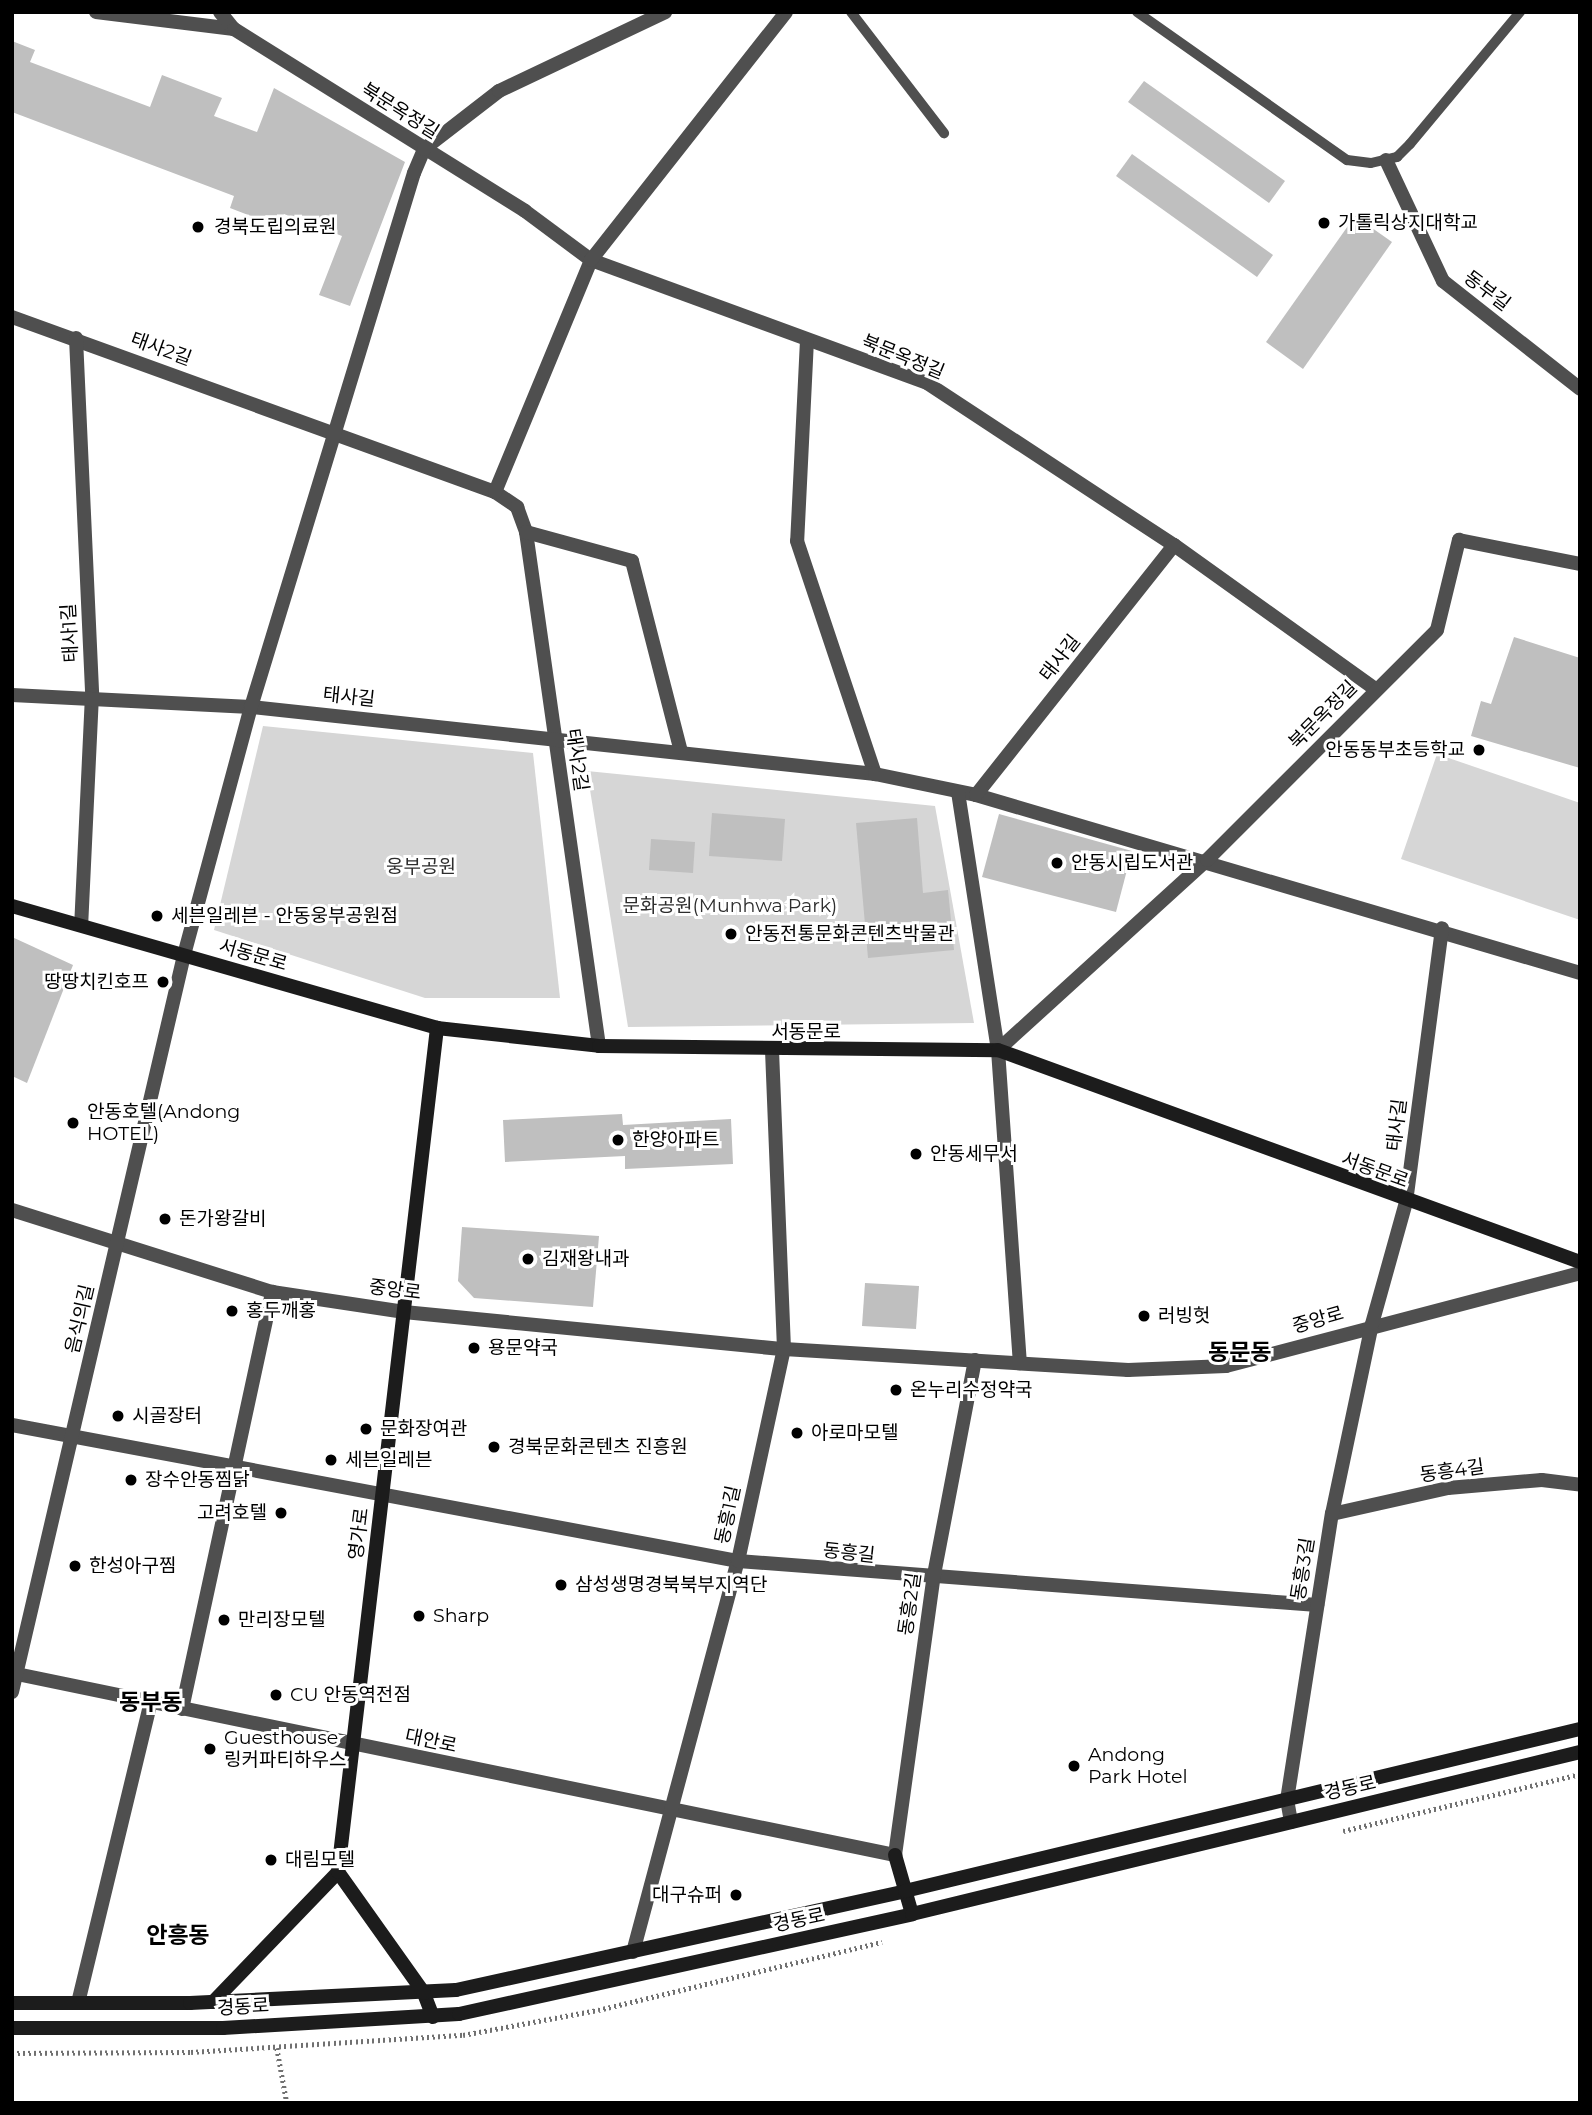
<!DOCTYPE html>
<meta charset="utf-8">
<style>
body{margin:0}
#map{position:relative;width:1592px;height:2115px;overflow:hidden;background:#fff;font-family:Montserrat,"Noto Sans KR",sans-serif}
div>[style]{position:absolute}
.green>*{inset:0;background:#d6d6d6}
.building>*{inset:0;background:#bfbfbf}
.path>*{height:4.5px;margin-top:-2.25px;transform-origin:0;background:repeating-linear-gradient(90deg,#717171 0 2px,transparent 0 5.5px)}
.lane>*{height:10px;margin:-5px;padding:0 5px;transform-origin:5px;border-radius:5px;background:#4f4f4f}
.street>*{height:14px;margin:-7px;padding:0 7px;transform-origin:7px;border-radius:7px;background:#4f4f4f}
.secondary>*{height:14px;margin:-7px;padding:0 7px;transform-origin:7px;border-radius:7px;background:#1c1c1c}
.dots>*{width:19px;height:19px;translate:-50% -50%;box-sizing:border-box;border:4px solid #fff;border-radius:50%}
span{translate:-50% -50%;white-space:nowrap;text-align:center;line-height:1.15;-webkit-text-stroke:6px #fff;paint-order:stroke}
.street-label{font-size:19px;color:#000}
.poi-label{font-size:19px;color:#000}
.left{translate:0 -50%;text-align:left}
.right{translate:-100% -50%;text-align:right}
.park-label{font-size:19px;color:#2d2d2d}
.quarter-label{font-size:23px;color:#000;font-weight:700}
.frame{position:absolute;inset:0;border:14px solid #000;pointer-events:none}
</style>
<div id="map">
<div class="green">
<i style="clip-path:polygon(263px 726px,533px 753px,560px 998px,425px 998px,214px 930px)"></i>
<i style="clip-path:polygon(1437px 754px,1580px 803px,1580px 920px,1401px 859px)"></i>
<i style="clip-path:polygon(587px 771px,935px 806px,974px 1023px,628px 1027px)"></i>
</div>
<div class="building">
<i style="clip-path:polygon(12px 41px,35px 50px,30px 62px,150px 107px,162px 75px,222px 98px,214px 116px,257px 132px,274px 88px,405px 162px,350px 306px,319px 295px,342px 236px,284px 214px,279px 227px,230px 208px,234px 196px,12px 112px)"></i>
<i style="clip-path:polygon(1144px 81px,1285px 181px,1269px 203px,1128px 102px)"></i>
<i style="clip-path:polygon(1132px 154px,1273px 255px,1257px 277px,1116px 176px)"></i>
<i style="clip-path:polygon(1355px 216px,1392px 242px,1303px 369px,1266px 342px)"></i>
<i style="clip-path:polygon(1514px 637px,1580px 658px,1580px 768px,1471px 736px,1481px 701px,1491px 704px)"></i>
<i style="clip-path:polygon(712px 813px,785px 819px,782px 861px,709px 856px)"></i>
<i style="clip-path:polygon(999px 814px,1132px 851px,1116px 912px,982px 877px)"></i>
<i style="clip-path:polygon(917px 818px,923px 893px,948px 890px,954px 950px,868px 958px,856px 823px)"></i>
<i style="clip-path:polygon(651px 839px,695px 842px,693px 873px,649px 870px)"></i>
<i style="clip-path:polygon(12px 937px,73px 965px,27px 1083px,12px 1076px)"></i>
<i style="clip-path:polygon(622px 1114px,623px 1125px,731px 1119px,733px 1164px,625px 1169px,625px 1156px,505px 1162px,503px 1120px)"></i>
<i style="clip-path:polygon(462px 1227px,599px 1236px,593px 1307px,474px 1298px,458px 1281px)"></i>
<i style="clip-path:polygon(865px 1283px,919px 1286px,916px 1329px,862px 1326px)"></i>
</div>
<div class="path">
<i style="left:1343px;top:1831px;width:244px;rotate:-13.5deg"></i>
<i style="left:277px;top:2048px;width:56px;rotate:79.7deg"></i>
<i style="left:12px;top:2053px;width:179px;rotate:-0.3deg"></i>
<i style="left:191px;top:2052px;width:273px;rotate:-3.6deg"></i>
<i style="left:463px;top:2035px;width:137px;rotate:-10.5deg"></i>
<i style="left:598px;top:2010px;width:292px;rotate:-13.5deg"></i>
</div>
<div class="lane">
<i style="left:851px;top:12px;width:153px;rotate:52.5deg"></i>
<i style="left:1137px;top:12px;width:257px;rotate:35.2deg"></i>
<i style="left:1347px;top:160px;width:24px;rotate:7deg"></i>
<i style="left:1371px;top:163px;width:27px;rotate:-13deg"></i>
<i style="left:1397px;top:157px;width:18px;rotate:-45deg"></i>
<i style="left:1410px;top:144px;width:172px;rotate:-50.2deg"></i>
</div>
<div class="street">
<i style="left:96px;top:12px;width:139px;rotate:7deg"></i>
<i style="left:220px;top:12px;width:22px;rotate:51deg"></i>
<i style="left:234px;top:29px;width:343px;rotate:32deg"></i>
<i style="left:525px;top:211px;width:82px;rotate:36.6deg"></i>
<i style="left:591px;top:260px;width:358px;rotate:20.1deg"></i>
<i style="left:927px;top:383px;width:295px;rotate:33.3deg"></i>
<i style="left:1174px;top:545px;width:247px;rotate:35.6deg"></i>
<i style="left:1386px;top:160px;width:134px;rotate:64.8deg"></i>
<i style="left:1443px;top:281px;width:174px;rotate:38.2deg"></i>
<i style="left:12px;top:317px;width:514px;rotate:19.92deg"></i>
<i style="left:495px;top:492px;width:27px;rotate:34deg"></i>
<i style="left:517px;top:507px;width:27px;rotate:70deg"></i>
<i style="left:526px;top:532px;width:519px;rotate:81.92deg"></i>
<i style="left:76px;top:338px;width:357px;rotate:87.4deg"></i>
<i style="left:92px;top:695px;width:230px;rotate:92.7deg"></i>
<i style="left:807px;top:340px;width:201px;rotate:92.8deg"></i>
<i style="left:797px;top:541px;width:246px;rotate:71.5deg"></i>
<i style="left:495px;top:492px;width:251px;rotate:-67.5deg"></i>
<i style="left:591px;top:260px;width:315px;rotate:-51.8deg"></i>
<i style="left:526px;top:532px;width:110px;rotate:15.3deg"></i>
<i style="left:632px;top:561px;width:197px;rotate:75.6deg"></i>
<i style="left:12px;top:695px;width:239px;rotate:2.9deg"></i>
<i style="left:251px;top:707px;width:628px;rotate:6.13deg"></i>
<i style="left:875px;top:774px;width:103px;rotate:11.7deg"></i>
<i style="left:976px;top:795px;width:630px;rotate:16.42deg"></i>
<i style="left:958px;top:792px;width:261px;rotate:81.2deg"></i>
<i style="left:998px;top:1050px;width:314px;rotate:86deg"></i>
<i style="left:976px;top:795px;width:319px;rotate:-51.6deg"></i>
<i style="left:998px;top:1050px;width:282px;rotate:-42.3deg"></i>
<i style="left:1207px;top:860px;width:325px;rotate:-45deg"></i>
<i style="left:1437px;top:630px;width:93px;rotate:-76.3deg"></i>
<i style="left:1459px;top:540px;width:123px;rotate:11.2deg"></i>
<i style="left:12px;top:1210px;width:273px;rotate:17.5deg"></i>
<i style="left:272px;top:1292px;width:134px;rotate:8.6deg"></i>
<i style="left:404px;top:1312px;width:382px;rotate:5.6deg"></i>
<i style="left:784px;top:1349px;width:345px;rotate:3.5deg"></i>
<i style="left:1128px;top:1370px;width:98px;rotate:-2.3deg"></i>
<i style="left:1226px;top:1366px;width:366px;rotate:-14.7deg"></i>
<i style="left:12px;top:1425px;width:739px;rotate:10.61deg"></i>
<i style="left:738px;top:1561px;width:581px;rotate:4.35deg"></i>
<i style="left:1332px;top:1514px;width:119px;rotate:-12.6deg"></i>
<i style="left:1448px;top:1488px;width:94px;rotate:-4.9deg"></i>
<i style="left:1542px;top:1480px;width:38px;rotate:7deg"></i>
<i style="left:12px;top:1673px;width:902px;rotate:11.65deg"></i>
<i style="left:895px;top:1855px;width:278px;rotate:-82.1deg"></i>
<i style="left:933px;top:1580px;width:224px;rotate:-79.2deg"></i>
<i style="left:12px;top:1692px;width:757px;rotate:-76.86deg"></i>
<i style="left:184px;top:955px;width:257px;rotate:-74.9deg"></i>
<i style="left:251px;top:707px;width:558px;rotate:-73.03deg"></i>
<i style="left:414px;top:173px;width:26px;rotate:-67deg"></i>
<i style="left:424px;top:149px;width:95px;rotate:-37.7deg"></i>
<i style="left:499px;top:91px;width:184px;rotate:-25.4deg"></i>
<i style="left:182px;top:1709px;width:427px;rotate:-77.8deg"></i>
<i style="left:1291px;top:1822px;width:22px;rotate:-100deg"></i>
<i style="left:1287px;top:1800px;width:290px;rotate:-81.1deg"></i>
<i style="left:1332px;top:1514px;width:194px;rotate:-78.1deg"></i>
<i style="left:1372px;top:1324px;width:127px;rotate:-74.4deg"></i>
<i style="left:1406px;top:1202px;width:276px;rotate:-82.5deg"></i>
<i style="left:633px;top:1952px;width:405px;rotate:-75deg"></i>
<i style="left:738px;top:1561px;width:217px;rotate:-77.8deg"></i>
<i style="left:784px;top:1349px;width:298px;rotate:-92.3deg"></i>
<i style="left:78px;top:2003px;width:310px;rotate:-76.4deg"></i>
</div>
<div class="secondary">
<i style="left:12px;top:906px;width:442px;rotate:16deg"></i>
<i style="left:437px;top:1028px;width:163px;rotate:6.3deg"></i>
<i style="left:599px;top:1046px;width:399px;rotate:0.6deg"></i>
<i style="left:998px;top:1050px;width:619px;rotate:20.01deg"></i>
<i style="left:895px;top:1855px;width:61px;rotate:73.9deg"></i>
<i style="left:213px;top:2002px;width:180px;rotate:-46.1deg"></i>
<i style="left:12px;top:2003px;width:178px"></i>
<i style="left:190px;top:2003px;width:266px;rotate:-2.8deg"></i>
<i style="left:456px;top:1990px;width:460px;rotate:-12.4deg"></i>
<i style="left:905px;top:1891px;width:694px;rotate:-13.5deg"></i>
<i style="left:433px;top:2017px;width:26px;rotate:-111deg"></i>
<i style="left:424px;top:1993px;width:148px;rotate:-125.4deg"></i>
<i style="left:338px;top:1872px;width:850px;rotate:-83.31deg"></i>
<i style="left:12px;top:2028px;width:211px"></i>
<i style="left:223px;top:2028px;width:236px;rotate:-3.4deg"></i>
<i style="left:459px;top:2014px;width:464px;rotate:-12.4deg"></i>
<i style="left:912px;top:1914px;width:687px;rotate:-13.63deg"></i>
</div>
<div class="dots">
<i style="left:1324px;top:223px;background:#000"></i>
<i style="left:198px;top:227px;background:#000"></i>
<i style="left:1479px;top:750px;background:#000"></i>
<i style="left:1057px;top:863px;background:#000"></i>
<i style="left:157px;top:916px;background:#000"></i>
<i style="left:731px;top:934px;background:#000"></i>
<i style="left:163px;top:982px;background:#000"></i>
<i style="left:73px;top:1123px;background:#000"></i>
<i style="left:618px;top:1140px;background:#000"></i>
<i style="left:916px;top:1154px;background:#000"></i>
<i style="left:165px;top:1219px;background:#000"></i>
<i style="left:528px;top:1259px;background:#000"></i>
<i style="left:232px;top:1311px;background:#000"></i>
<i style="left:1144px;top:1316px;background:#000"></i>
<i style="left:474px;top:1348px;background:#000"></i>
<i style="left:896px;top:1390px;background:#000"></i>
<i style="left:118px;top:1416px;background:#000"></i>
<i style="left:366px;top:1429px;background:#000"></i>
<i style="left:797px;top:1433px;background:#000"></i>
<i style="left:494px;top:1447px;background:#000"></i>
<i style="left:331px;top:1460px;background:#000"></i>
<i style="left:131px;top:1480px;background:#000"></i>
<i style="left:281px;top:1513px;background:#000"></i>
<i style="left:75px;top:1566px;background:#000"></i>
<i style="left:561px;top:1585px;background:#000"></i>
<i style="left:419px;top:1616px;background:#000"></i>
<i style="left:224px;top:1620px;background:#000"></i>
<i style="left:276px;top:1695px;background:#000"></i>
<i style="left:210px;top:1749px;background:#000"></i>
<i style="left:1074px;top:1766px;background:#000"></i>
<i style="left:271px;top:1860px;background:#000"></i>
<i style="left:736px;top:1895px;background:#000"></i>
</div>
<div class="street-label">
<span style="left:400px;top:111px;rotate:32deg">북문옥정길</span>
<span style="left:1487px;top:291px;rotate:37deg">동부길</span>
<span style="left:161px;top:349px;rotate:20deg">태사2길</span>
<span style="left:903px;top:357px;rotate:22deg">북문옥정길</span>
<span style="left:70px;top:633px;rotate:-93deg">태사1길</span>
<span style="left:1060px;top:658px;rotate:-52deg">태사길</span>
<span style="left:349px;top:697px;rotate:6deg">태사길</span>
<span style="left:1323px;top:715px;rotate:-45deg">북문옥정길</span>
<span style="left:577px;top:760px;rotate:82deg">태사2길</span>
<span style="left:253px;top:955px;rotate:16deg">서동문로</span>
<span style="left:806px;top:1032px">서동문로</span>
<span style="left:1397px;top:1125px;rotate:-83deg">태사길</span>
<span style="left:1375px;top:1170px;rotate:20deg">서동문로</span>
<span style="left:395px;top:1290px;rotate:7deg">중앙로</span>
<span style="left:80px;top:1319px;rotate:-77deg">음식의길</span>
<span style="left:1318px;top:1320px;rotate:-16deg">중앙로</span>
<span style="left:1452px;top:1471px;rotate:-8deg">동흥4길</span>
<span style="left:728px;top:1515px;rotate:-78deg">동흥1길</span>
<span style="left:359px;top:1534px;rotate:-83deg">영가로</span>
<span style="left:849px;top:1553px;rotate:6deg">동흥길</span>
<span style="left:1303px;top:1569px;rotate:-81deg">동흥3길</span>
<span style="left:910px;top:1604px;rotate:-82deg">동흥2길</span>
<span style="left:431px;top:1741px;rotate:12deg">대안로</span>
<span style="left:1350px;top:1788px;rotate:-13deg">경동로</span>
<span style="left:799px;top:1920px;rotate:-12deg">경동로</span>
<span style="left:243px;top:2007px;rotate:-3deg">경동로</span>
</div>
<div class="poi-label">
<span class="left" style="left:1338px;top:223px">가톨릭상지대학교</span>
<span class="left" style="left:214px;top:227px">경북도립의료원</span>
<span class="right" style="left:1465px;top:750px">안동동부초등학교</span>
<span class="left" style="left:1071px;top:863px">안동시립도서관</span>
<span class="left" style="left:171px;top:916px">세븐일레븐 - 안동웅부공원점</span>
<span class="left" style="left:745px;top:934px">안동전통문화콘텐츠박물관</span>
<span class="right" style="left:149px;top:982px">땅땅치킨호프</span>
<span class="left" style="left:87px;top:1123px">안동호텔(Andong<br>HOTEL)</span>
<span class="left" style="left:632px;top:1140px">한양아파트</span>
<span class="left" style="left:930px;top:1154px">안동세무서</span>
<span class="left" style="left:179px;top:1219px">돈가왕갈비</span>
<span class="left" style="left:542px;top:1259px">김재왕내과</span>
<span class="left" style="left:246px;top:1311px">홍두깨홍</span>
<span class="left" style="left:1158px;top:1316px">러빙헛</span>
<span class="left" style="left:488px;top:1348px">용문약국</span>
<span class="left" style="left:910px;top:1390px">온누리수정약국</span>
<span class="left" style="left:132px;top:1416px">시골장터</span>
<span class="left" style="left:380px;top:1429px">문화장여관</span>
<span class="left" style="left:811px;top:1433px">아로마모텔</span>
<span class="left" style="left:508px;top:1447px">경북문화콘텐츠 진흥원</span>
<span class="left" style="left:345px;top:1460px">세븐일레븐</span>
<span class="left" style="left:145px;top:1480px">장수안동찜닭</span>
<span class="right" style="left:267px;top:1513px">고려호텔</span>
<span class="left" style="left:89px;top:1566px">한성아구찜</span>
<span class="left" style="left:575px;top:1585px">삼성생명경북북부지역단</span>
<span class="left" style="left:433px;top:1616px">Sharp</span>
<span class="left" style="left:238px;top:1620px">만리장모텔</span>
<span class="left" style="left:290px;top:1695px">CU 안동역전점</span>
<span class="left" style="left:224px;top:1749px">Guesthouse<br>링커파티하우스</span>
<span class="left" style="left:1088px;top:1766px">Andong<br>Park Hotel</span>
<span class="left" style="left:285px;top:1860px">대림모텔</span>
<span class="right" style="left:722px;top:1895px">대구슈퍼</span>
</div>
<div class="park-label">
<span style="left:421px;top:867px">웅부공원</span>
<span style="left:730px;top:906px">문화공원(Munhwa Park)</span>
</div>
<div class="quarter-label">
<span style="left:1240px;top:1352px">동문동</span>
<span style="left:151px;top:1702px">동부동</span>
<span style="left:178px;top:1935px">안흥동</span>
</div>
<div class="frame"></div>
</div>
